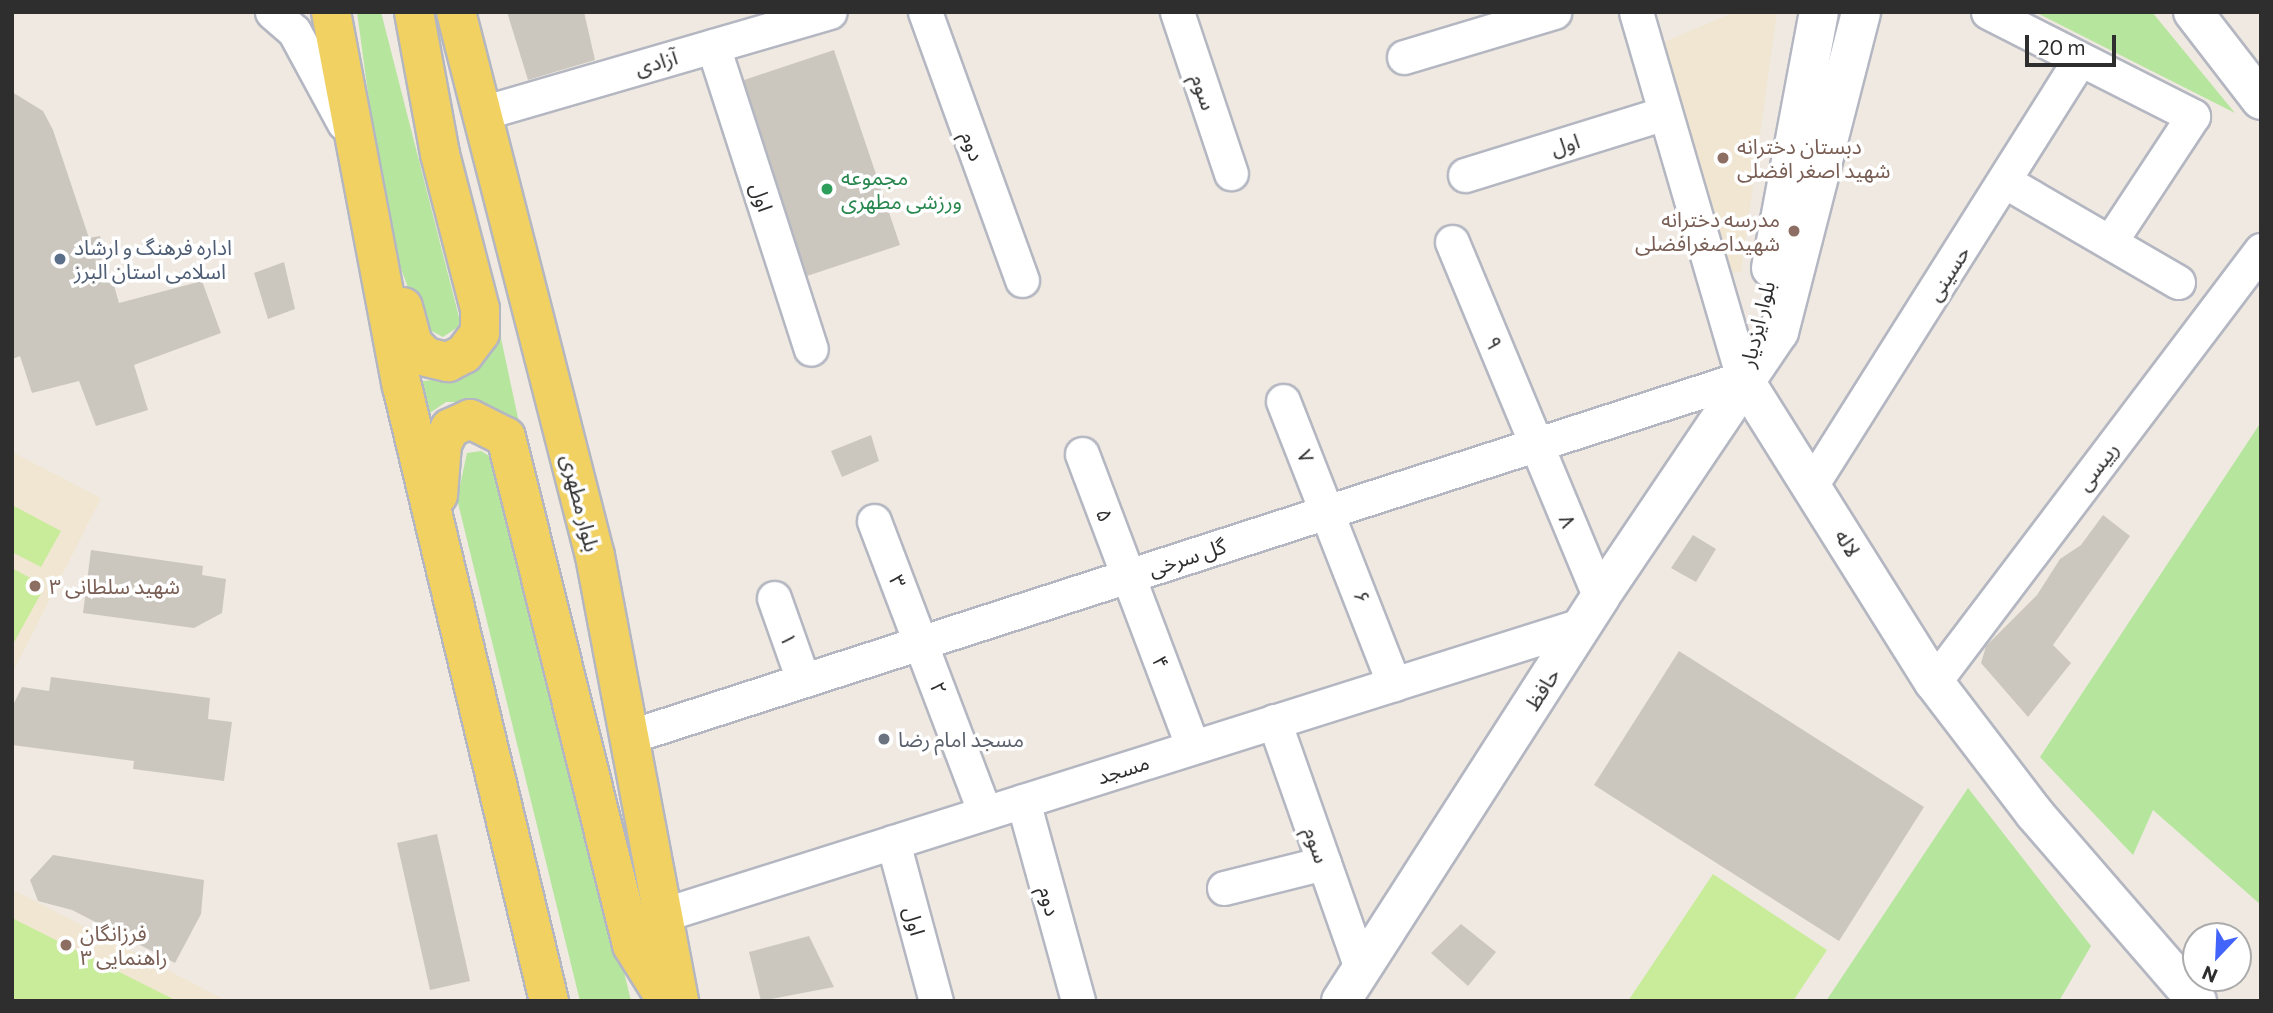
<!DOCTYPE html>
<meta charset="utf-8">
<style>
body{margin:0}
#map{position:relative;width:2273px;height:1013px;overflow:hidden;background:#efe9e1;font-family:Commissioner,"Noto Sans Arabic",sans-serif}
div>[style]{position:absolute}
.education>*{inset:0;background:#f0e6d1}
.green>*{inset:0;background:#b6e59e}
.pitch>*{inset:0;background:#c9ec9a}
.building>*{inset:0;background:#cbc7bf}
.roads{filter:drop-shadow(2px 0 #b4b7c1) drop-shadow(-2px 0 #b4b7c1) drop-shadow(0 2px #b4b7c1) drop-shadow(0 -2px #b4b7c1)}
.minor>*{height:33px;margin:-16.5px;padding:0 16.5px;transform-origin:16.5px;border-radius:16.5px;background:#fff}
.tertiary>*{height:38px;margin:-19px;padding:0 19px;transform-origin:19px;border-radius:19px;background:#fff}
.secondary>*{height:38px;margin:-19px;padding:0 19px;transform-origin:19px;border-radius:19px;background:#fff}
.primary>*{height:38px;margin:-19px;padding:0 19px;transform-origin:19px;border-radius:19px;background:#f2d163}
.dots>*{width:19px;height:19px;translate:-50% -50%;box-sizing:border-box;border:4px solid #fff;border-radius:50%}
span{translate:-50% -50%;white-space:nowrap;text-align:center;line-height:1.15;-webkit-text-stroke:7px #fff;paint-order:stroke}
.street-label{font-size:21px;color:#2e2e2e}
.education-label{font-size:21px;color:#785e54}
.left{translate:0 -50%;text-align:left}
.right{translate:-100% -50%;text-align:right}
.leisure-label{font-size:21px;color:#27864d}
.service-label{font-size:21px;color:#4e5e75}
.worship-label{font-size:21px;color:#5b616d}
.frame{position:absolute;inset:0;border:14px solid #2e2e2e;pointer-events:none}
.north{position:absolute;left:2182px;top:922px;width:70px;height:70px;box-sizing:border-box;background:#fff;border:2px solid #ababab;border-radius:50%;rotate:203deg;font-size:19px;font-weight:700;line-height:28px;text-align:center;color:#2e2e2e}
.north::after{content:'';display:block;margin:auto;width:24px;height:32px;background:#4264fb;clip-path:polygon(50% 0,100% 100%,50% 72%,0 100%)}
.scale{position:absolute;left:2025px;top:35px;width:91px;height:32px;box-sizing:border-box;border:4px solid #2e2e2e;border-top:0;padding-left:9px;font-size:21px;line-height:24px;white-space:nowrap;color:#2e2e2e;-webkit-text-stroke:5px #fff;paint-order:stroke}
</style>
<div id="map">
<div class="education">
<i style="clip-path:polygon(1735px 12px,1777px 12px,1741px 272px,1724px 273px,1657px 45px)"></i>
<i style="clip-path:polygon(12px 452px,101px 498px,12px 674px)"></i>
<i style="clip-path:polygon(12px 889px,227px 1001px,12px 1001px)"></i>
</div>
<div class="green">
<i style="clip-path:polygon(357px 12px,381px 12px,461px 325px,443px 337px,422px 326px,399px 263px,378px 166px)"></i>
<i style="clip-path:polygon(2035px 12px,2152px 12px,2235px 113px)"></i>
<i style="clip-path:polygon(496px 315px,521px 432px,471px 402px,446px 402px,424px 417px,417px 382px,446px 378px)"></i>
<i style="clip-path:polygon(2261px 422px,2261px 905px,2153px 810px,2133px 855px,2040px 757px)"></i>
<i style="clip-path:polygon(481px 451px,501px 463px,631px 1001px,580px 1001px,457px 499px,467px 453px)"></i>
<i style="clip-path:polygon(1968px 788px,2091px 946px,2059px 1001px,1826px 1001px)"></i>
</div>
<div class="pitch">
<i style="clip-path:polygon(12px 505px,61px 531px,41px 567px,12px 552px)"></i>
<i style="clip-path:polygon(12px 568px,45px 586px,12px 646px)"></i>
<i style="clip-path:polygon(1713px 874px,1827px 950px,1793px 1001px,1628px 1001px)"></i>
<i style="clip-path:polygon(14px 919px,175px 1000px,12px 1001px)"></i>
</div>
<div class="building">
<i style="clip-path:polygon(507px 12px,584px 12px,595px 60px,528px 80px)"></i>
<i style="clip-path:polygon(834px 50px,900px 245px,807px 276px,744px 80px)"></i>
<i style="clip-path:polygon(12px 92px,43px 111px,53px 130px,89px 238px,100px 236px,119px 303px,202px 281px,221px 333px,134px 365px,148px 410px,96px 426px,79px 381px,32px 393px,20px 356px,12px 359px)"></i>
<i style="clip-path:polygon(284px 262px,295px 309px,268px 319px,254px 273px)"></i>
<i style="clip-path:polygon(871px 435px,879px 461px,842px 477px,831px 451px)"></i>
<i style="clip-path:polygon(2103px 515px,2130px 536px,2053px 645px,2071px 663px,2028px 717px,1981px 663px,1986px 646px,2037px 595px,2060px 559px,2081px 545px)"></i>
<i style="clip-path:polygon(1693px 535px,1716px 549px,1696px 582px,1671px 568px)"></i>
<i style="clip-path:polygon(91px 550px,203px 566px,202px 575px,226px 579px,222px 613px,194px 628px,83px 613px)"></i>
<i style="clip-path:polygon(1679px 651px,1924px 807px,1839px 941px,1594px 785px)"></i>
<i style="clip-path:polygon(51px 677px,210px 698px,208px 719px,232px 722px,224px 781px,133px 769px,134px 761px,12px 745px,12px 707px,22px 687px,49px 691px)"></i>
<i style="clip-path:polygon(437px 834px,470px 981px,430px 990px,397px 843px)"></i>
<i style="clip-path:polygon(53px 855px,204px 880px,201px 914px,175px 963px,72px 910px,38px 901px,30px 880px)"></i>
<i style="clip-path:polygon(1461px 924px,1496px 952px,1468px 986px,1431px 953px)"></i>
<i style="clip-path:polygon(809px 936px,834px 987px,761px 1001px,749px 952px)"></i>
</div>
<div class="roads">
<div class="minor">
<i style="left:272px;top:12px;width:29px;rotate:41deg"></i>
<i style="left:294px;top:31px;width:105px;rotate:61.5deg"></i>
<i style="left:925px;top:12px;width:285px;rotate:70.1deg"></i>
<i style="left:1177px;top:12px;width:170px;rotate:71.5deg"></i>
<i style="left:1988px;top:12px;width:230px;rotate:26.9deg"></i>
<i style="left:2193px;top:116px;width:147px;rotate:123.4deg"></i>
<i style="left:713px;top:46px;width:318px;rotate:72.1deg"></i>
<i style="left:1404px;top:57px;width:157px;rotate:-16.7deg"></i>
<i style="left:482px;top:113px;width:362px;rotate:-16.2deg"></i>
<i style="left:1465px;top:175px;width:209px;rotate:-17.2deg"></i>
<i style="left:2006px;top:182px;width:199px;rotate:30.2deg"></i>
<i style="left:1452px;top:242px;width:385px;rotate:67.4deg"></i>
<i style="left:1283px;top:401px;width:304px;rotate:68.6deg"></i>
<i style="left:1082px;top:454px;width:313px;rotate:69.3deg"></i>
<i style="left:1812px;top:484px;width:502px;rotate:-57.76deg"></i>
<i style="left:874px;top:521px;width:312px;rotate:69.2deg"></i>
<i style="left:774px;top:598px;width:87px;rotate:70.5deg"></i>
<i style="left:1934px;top:682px;width:542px;rotate:-52.88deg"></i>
<i style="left:1274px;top:721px;width:262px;rotate:70.6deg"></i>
<i style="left:631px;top:736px;width:1168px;rotate:-17.85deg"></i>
<i style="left:1743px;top:378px;width:381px;rotate:-106.3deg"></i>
<i style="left:1023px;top:801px;width:207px;rotate:74.6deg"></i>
<i style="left:893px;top:842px;width:165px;rotate:74.9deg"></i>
<i style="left:1224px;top:888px;width:103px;rotate:-14deg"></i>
<i style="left:662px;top:915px;width:967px;rotate:-17.52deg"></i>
</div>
<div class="tertiary">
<i style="left:1771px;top:268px;width:260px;rotate:-79.4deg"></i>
<i style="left:1743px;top:378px;width:359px;rotate:57.9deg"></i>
<i style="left:1934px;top:682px;width:165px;rotate:52.6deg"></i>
<i style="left:2034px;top:813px;width:249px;rotate:49.1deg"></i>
<i style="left:1341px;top:1001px;width:480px;rotate:-57.3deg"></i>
<i style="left:1600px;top:597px;width:320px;rotate:-56deg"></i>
<i style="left:1779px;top:332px;width:330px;rotate:-75.6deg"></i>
</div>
<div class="secondary">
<i style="left:2193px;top:12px;width:111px;rotate:52.3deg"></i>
</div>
<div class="primary">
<i style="left:331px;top:12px;width:381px;rotate:79.3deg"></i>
<i style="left:402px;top:386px;width:632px;rotate:76.56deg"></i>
<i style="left:456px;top:12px;width:561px;rotate:75.67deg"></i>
<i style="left:595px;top:556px;width:453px;rotate:79.3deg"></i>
<i style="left:403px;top:307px;width:38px;rotate:75deg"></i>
<i style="left:413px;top:344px;width:18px;rotate:45deg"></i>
<i style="left:426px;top:357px;width:23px;rotate:13deg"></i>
<i style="left:448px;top:362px;width:18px;rotate:-27deg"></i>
<i style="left:464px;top:354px;width:26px;rotate:-53deg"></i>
<i style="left:480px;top:333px;width:24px;rotate:-90deg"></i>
<i style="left:480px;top:309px;width:160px;rotate:-104.5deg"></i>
<i style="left:440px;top:154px;width:144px;rotate:-100.4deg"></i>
<i style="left:438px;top:495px;width:51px;rotate:-85.5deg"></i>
<i style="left:442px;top:444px;width:18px;rotate:-63deg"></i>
<i style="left:450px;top:428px;width:22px;rotate:-24deg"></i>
<i style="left:470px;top:419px;width:40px;rotate:26.6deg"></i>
<i style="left:506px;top:437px;width:523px;rotate:76.07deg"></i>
<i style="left:632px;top:945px;width:66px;rotate:58deg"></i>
</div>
</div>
<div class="dots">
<i style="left:1723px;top:158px;background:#8d6e63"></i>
<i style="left:827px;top:189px;background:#2e9e5b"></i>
<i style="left:1794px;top:231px;background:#8d6e63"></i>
<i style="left:60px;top:259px;background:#5c6f8a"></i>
<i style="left:35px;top:586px;background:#8d6e63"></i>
<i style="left:884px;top:739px;background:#6b7280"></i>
<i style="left:66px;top:945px;background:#8d6e63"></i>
</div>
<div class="street-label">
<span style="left:656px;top:62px;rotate:-16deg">آزادی</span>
<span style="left:1204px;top:92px;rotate:71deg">سوم</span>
<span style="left:1565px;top:144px;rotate:-17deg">اول</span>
<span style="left:973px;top:146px;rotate:70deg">دوم</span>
<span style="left:762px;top:197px;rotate:72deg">اول</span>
<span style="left:1948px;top:273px;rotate:-57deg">حسینی</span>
<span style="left:1757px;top:324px;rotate:-76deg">بلوار ایزدیار</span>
<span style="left:1494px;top:343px;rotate:67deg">۹</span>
<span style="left:1306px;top:456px;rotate:67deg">۷</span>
<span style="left:2097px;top:466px;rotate:-53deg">رییسی</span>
<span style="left:581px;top:503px;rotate:76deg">بلوار مطهری</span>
<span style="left:1105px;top:515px;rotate:69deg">۵</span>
<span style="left:1568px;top:521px;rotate:67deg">۸</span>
<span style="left:1848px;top:543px;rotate:58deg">لاله</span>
<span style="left:1187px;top:557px;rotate:-18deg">گل سرخی</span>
<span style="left:898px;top:581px;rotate:68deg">۳</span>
<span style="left:1362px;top:597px;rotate:70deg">۶</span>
<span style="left:789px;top:639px;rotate:70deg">۱</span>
<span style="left:1161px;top:662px;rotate:69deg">۴</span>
<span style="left:939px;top:688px;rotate:70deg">۲</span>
<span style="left:1542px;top:689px;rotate:-57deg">حافظ</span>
<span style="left:1123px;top:769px;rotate:-18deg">مسجد</span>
<span style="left:1317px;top:845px;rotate:71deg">سوم</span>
<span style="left:1050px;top:901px;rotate:75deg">دوم</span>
<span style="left:915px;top:921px;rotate:75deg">اول</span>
</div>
<div class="education-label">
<span class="left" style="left:1737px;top:158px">دبستان دخترانه<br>شهید اصغر افضلی</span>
<span class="right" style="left:1780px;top:231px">مدرسه دخترانه<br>شهیداصغرافضلی</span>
<span class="left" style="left:49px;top:586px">شهید سلطانی ۳</span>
<span class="left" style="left:80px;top:945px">فرزانگان<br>۳ راهنمایی</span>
</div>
<div class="leisure-label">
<span class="left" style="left:841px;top:189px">مجموعه<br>ورزشی مطهری</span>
</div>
<div class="service-label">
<span class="left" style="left:74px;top:259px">اداره فرهنگ و ارشاد<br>اسلامی استان البرز</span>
</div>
<div class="worship-label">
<span class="left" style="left:898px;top:739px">مسجد امام رضا</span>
</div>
<div class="frame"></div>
<div class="north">N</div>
<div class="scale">20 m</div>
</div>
